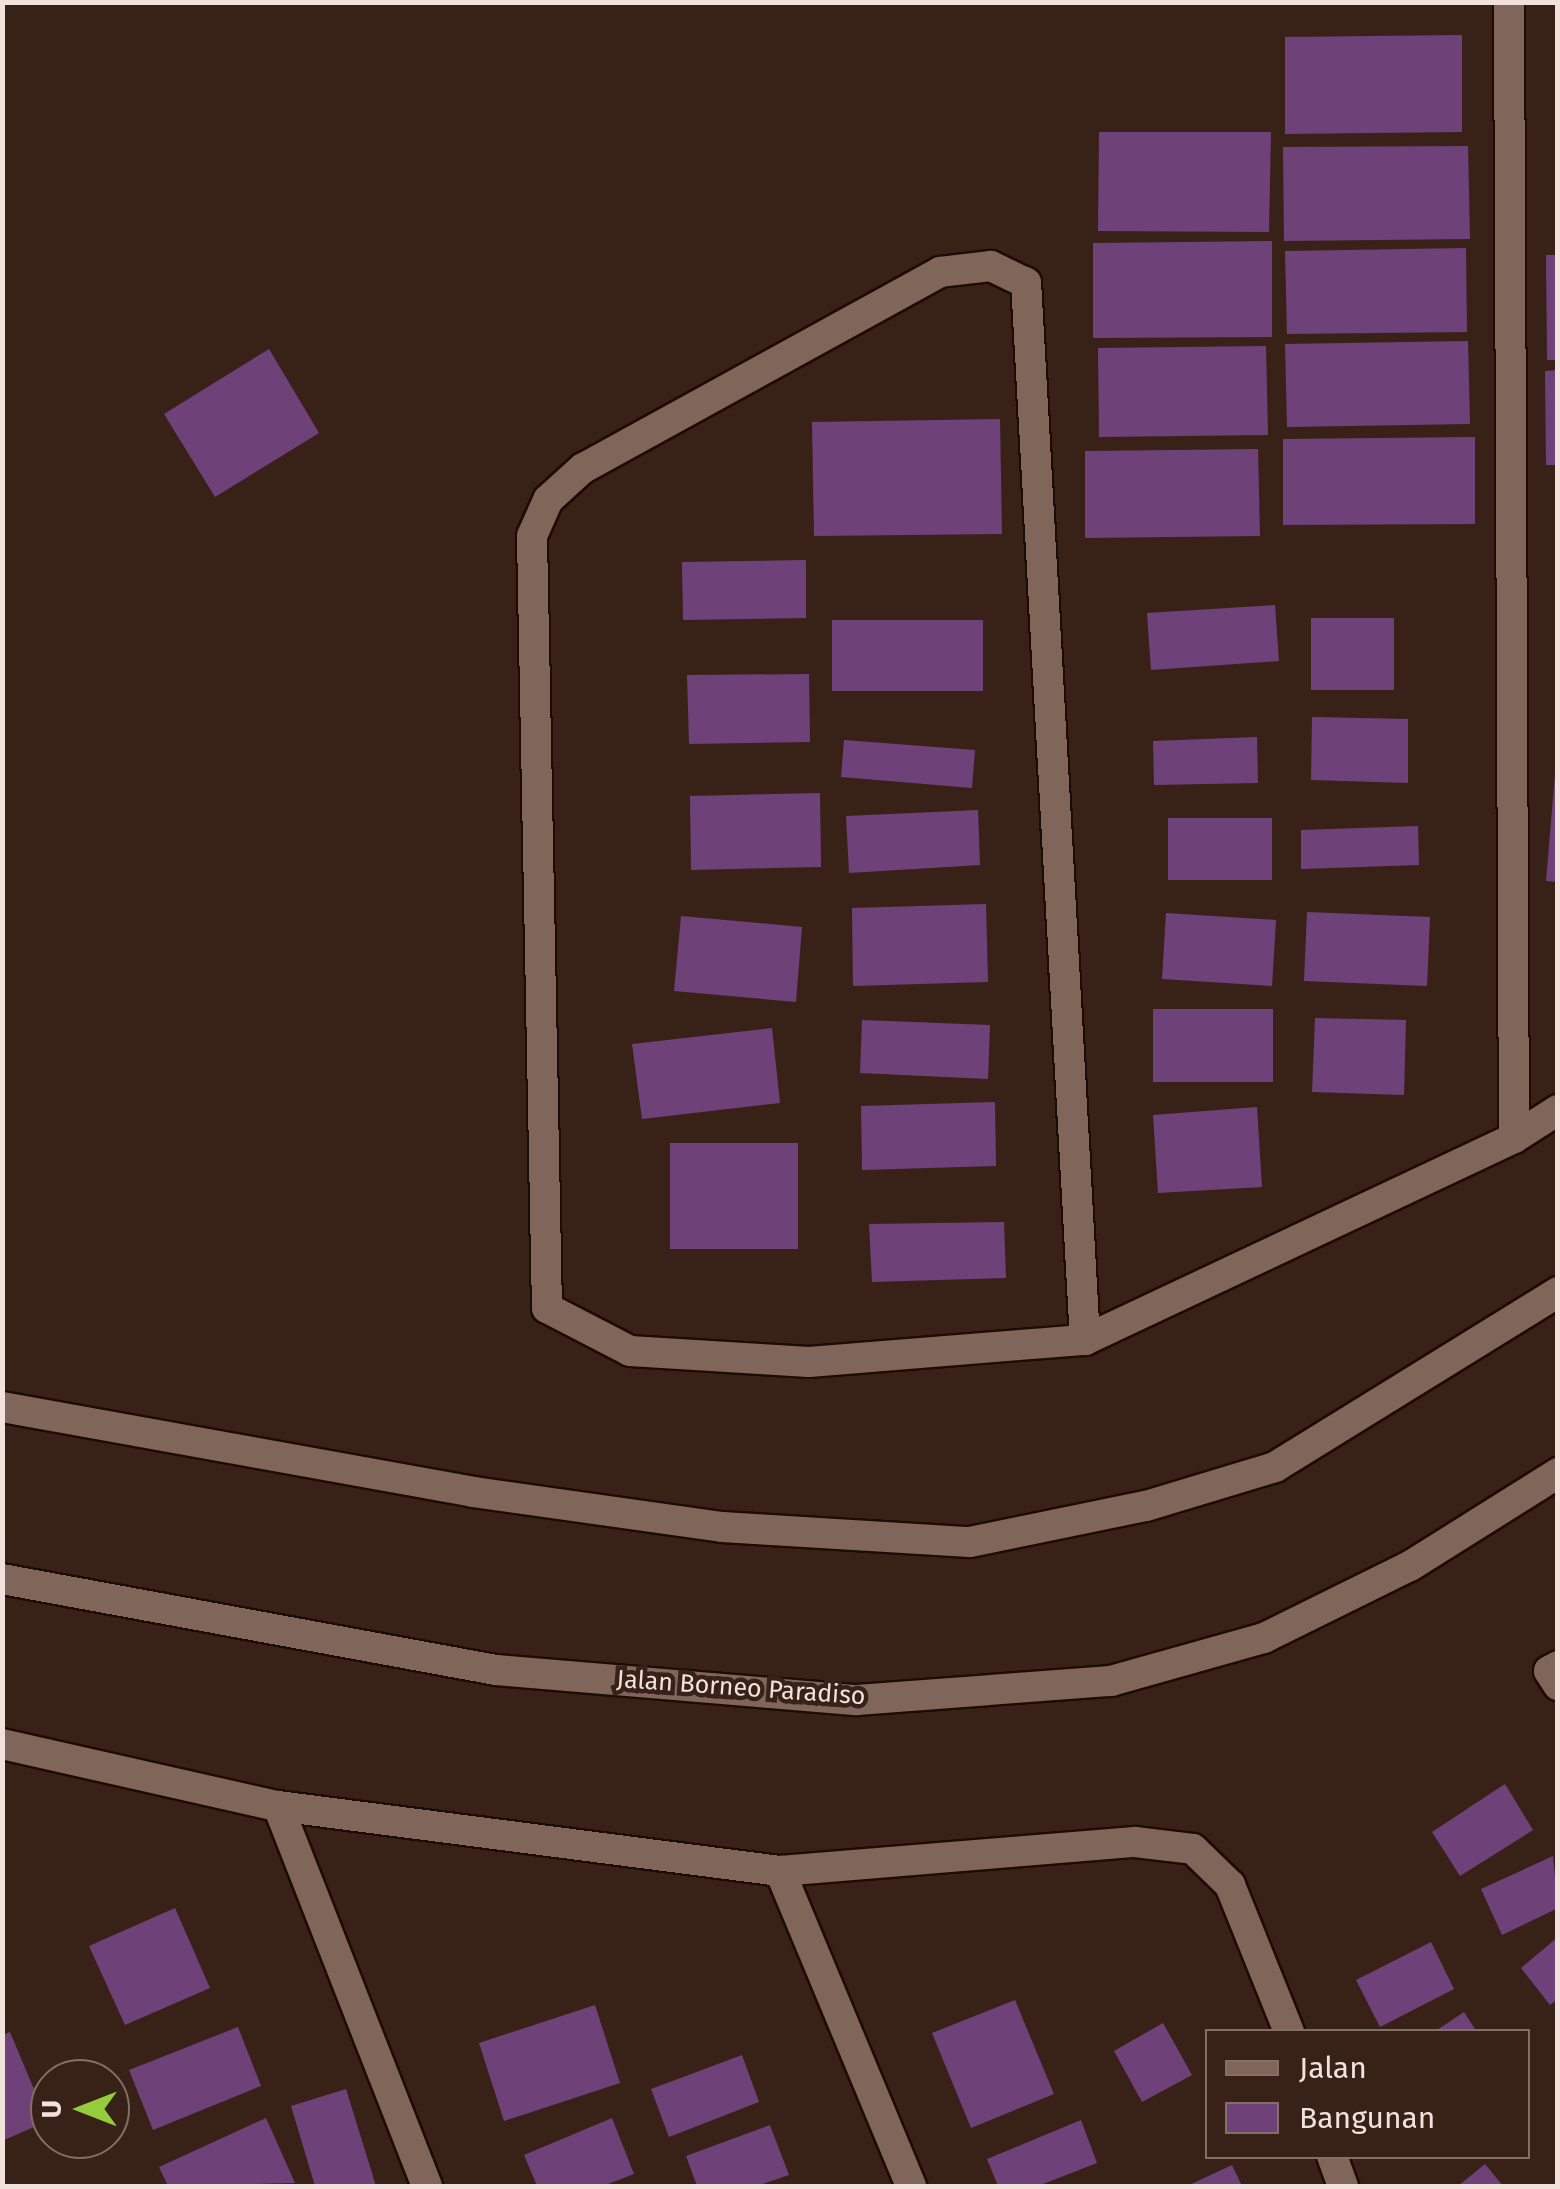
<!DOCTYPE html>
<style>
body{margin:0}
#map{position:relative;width:1560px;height:2189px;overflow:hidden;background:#382218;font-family:"Fira Sans",sans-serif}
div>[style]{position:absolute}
.building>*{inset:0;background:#6f4179}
.roads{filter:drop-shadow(2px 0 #1e0b03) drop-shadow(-2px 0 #1e0b03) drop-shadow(0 2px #1e0b03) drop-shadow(0 -2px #1e0b03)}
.minor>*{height:30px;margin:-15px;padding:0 15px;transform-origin:15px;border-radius:15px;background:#80665a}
span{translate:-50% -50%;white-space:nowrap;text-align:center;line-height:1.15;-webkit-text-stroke:9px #382218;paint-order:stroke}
.street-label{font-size:25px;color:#f1e2db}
.frame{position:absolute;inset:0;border:5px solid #f1e2db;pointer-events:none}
.legend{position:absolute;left:1205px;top:2029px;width:325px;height:130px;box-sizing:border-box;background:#382218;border:2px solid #826f66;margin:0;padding:12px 18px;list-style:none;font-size:30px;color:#f1e2db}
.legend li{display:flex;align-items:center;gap:20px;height:50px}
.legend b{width:50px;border:2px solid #826f66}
.north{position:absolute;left:30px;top:2059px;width:100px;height:100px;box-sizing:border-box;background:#382218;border:2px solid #826f66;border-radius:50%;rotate:270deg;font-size:28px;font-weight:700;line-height:40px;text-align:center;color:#f1e2db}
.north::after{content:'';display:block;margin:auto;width:35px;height:45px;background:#95cc3b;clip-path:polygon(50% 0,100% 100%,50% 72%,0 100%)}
</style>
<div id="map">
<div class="building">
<i style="clip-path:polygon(1462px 35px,1462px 132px,1285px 134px,1285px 37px)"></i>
<i style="clip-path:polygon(1099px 132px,1271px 132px,1269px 232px,1098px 231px)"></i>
<i style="clip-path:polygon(1468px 146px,1470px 239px,1284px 241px,1283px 147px)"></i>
<i style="clip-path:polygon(1272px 241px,1272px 337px,1093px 338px,1093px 243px)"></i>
<i style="clip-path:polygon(1466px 248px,1467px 332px,1287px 334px,1285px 251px)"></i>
<i style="clip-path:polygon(1546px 255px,1558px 255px,1558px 360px,1547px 360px)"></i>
<i style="clip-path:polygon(1468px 341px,1470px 424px,1287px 427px,1285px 344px)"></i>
<i style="clip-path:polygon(1266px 346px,1268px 435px,1099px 437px,1098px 348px)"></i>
<i style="clip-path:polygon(269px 349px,319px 433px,215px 497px,164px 414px)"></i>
<i style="clip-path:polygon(1558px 370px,1558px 465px,1546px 465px,1545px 371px)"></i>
<i style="clip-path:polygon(1000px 419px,1002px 534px,814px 536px,812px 422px)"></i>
<i style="clip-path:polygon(1475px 437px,1475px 524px,1283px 525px,1283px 439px)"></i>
<i style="clip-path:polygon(1258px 449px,1260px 536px,1085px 538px,1085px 451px)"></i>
<i style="clip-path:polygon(806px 560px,806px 618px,683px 620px,682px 562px)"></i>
<i style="clip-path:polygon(1275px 605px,1279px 661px,1151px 670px,1147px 613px)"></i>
<i style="clip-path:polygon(1311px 618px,1394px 618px,1394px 690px,1311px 690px)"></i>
<i style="clip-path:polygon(832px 620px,983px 620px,983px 691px,832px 691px)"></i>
<i style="clip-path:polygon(809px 674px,810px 742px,689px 744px,687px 675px)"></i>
<i style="clip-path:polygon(1312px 717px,1408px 719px,1408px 783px,1311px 780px)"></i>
<i style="clip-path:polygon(1257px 737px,1258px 783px,1154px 785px,1153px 741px)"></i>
<i style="clip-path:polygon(844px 740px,975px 750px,972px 788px,841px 777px)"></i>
<i style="clip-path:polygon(1555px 774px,1558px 774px,1558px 882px,1546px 881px)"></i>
<i style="clip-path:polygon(820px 793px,821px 867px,691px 870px,690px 796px)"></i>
<i style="clip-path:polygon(978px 810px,980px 865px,849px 873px,846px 816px)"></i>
<i style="clip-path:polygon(1168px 818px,1272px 818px,1272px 880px,1168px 880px)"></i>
<i style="clip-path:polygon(1418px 826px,1419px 865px,1301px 869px,1301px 830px)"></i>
<i style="clip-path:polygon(986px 904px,988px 982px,853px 986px,852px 908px)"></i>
<i style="clip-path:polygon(1307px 912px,1430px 917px,1427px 986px,1304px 981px)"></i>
<i style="clip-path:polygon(1166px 913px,1276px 920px,1272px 986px,1162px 979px)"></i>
<i style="clip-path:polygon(681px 916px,802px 927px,796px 1002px,674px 991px)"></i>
<i style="clip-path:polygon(1153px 1009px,1273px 1009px,1273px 1082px,1153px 1082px)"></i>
<i style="clip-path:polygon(1315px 1018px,1406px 1020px,1404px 1095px,1312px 1092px)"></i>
<i style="clip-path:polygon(862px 1020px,990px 1025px,988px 1079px,860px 1073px)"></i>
<i style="clip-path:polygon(772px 1028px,780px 1103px,642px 1119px,632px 1044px)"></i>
<i style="clip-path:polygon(995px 1102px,996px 1166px,862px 1170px,861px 1106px)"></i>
<i style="clip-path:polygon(1257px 1107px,1262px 1187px,1158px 1193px,1153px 1115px)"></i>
<i style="clip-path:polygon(670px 1143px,798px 1143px,798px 1249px,670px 1249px)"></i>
<i style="clip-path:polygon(1004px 1222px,1006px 1278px,872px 1282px,869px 1224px)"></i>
<i style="clip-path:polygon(1505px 1784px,1533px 1830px,1460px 1876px,1432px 1832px)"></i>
<i style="clip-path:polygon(1553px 1856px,1558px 1908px,1502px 1935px,1481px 1889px)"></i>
<i style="clip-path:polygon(175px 1908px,210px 1988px,125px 2025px,89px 1946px)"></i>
<i style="clip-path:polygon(1558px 1937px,1558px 1999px,1550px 2005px,1521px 1968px)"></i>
<i style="clip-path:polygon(1431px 1942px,1454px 1989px,1380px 2027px,1356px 1980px)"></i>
<i style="clip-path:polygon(1015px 2000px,1054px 2094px,971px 2128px,932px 2033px)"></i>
<i style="clip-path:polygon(595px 2005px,620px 2083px,504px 2121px,479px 2043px)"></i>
<i style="clip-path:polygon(1464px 2012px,1477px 2032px,1434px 2032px)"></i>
<i style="clip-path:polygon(1163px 2023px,1192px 2075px,1142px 2102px,1114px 2051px)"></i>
<i style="clip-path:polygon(238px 2027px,261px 2086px,153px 2130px,129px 2070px)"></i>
<i style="clip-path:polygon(10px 2032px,36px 2094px,50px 2088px,50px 2120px,2px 2141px,2px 2035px)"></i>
<i style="clip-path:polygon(742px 2055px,759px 2102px,669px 2137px,651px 2089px)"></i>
<i style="clip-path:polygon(346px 2089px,376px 2186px,315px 2186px,291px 2106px)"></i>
<i style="clip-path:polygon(266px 2118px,295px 2183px,168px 2186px,159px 2167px)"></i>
<i style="clip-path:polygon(612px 2118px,634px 2174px,603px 2186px,537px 2186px,524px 2155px)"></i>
<i style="clip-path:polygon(1081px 2120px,1097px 2163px,1038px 2186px,998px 2186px,987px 2159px)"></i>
<i style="clip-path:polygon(770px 2125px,789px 2175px,757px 2186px,697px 2186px,686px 2156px)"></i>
<i style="clip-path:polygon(1485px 2164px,1503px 2186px,1458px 2186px)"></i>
<i style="clip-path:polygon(1232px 2165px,1242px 2186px,1187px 2186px)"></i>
</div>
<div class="roads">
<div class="minor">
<i style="left:1509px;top:2px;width:1136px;rotate:89.75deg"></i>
<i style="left:1085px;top:1340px;width:1059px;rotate:-93.19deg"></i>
<i style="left:1026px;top:283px;width:39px;rotate:-154deg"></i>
<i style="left:991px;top:266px;width:51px;rotate:173.3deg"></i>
<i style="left:940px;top:272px;width:407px;rotate:151.2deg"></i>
<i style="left:583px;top:468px;width:47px;rotate:137.6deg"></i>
<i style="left:548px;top:500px;width:39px;rotate:114deg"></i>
<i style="left:532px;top:536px;width:772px;rotate:88.89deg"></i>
<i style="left:547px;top:1308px;width:93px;rotate:27.4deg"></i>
<i style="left:630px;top:1351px;width:179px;rotate:3.5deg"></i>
<i style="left:809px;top:1362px;width:277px;rotate:-4.6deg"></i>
<i style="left:1085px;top:1340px;width:474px;rotate:-25.2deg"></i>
<i style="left:1514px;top:1138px;width:52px;rotate:-32.5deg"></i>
<i style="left:2px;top:1407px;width:479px;rotate:10.2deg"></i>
<i style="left:473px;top:1492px;width:251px;rotate:8deg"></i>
<i style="left:722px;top:1527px;width:248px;rotate:3.5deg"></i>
<i style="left:970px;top:1542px;width:180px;rotate:-11.6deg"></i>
<i style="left:1146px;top:1506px;width:135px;rotate:-16.8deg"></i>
<i style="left:1275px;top:1467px;width:333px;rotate:-31.7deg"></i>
<i style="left:2px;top:1579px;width:502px;rotate:10.44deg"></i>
<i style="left:496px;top:1670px;width:362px;rotate:4.8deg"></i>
<i style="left:857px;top:1700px;width:255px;rotate:-4.3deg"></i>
<i style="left:1111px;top:1681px;width:159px;rotate:-15.7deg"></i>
<i style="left:1264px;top:1638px;width:163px;rotate:-26.3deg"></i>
<i style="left:1410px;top:1566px;width:175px;rotate:-32.1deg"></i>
<i style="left:1558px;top:1666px;width:10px;rotate:151deg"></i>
<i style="left:1549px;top:1671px;width:17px;rotate:57deg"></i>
<i style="left:2px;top:1744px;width:283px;rotate:12.7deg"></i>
<i style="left:278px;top:1806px;width:506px;rotate:7.38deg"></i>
<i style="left:780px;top:1871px;width:356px;rotate:-4.7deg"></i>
<i style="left:1135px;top:1842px;width:58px;rotate:6.9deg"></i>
<i style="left:1193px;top:1849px;width:52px;rotate:44.2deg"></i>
<i style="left:1230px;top:1885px;width:158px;rotate:68.1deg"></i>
<i style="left:278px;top:1806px;width:408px;rotate:68.6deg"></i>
<i style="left:780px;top:1871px;width:341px;rotate:67.4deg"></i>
<i style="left:1332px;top:2156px;width:32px;rotate:70deg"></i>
</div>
</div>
<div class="street-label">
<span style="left:741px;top:1688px;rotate:4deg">Jalan Borneo Paradiso</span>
</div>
<div class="frame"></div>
<ul class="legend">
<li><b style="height:12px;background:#80665a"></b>Jalan</li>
<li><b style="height:28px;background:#6f4179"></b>Bangunan</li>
</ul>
<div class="north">U</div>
</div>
